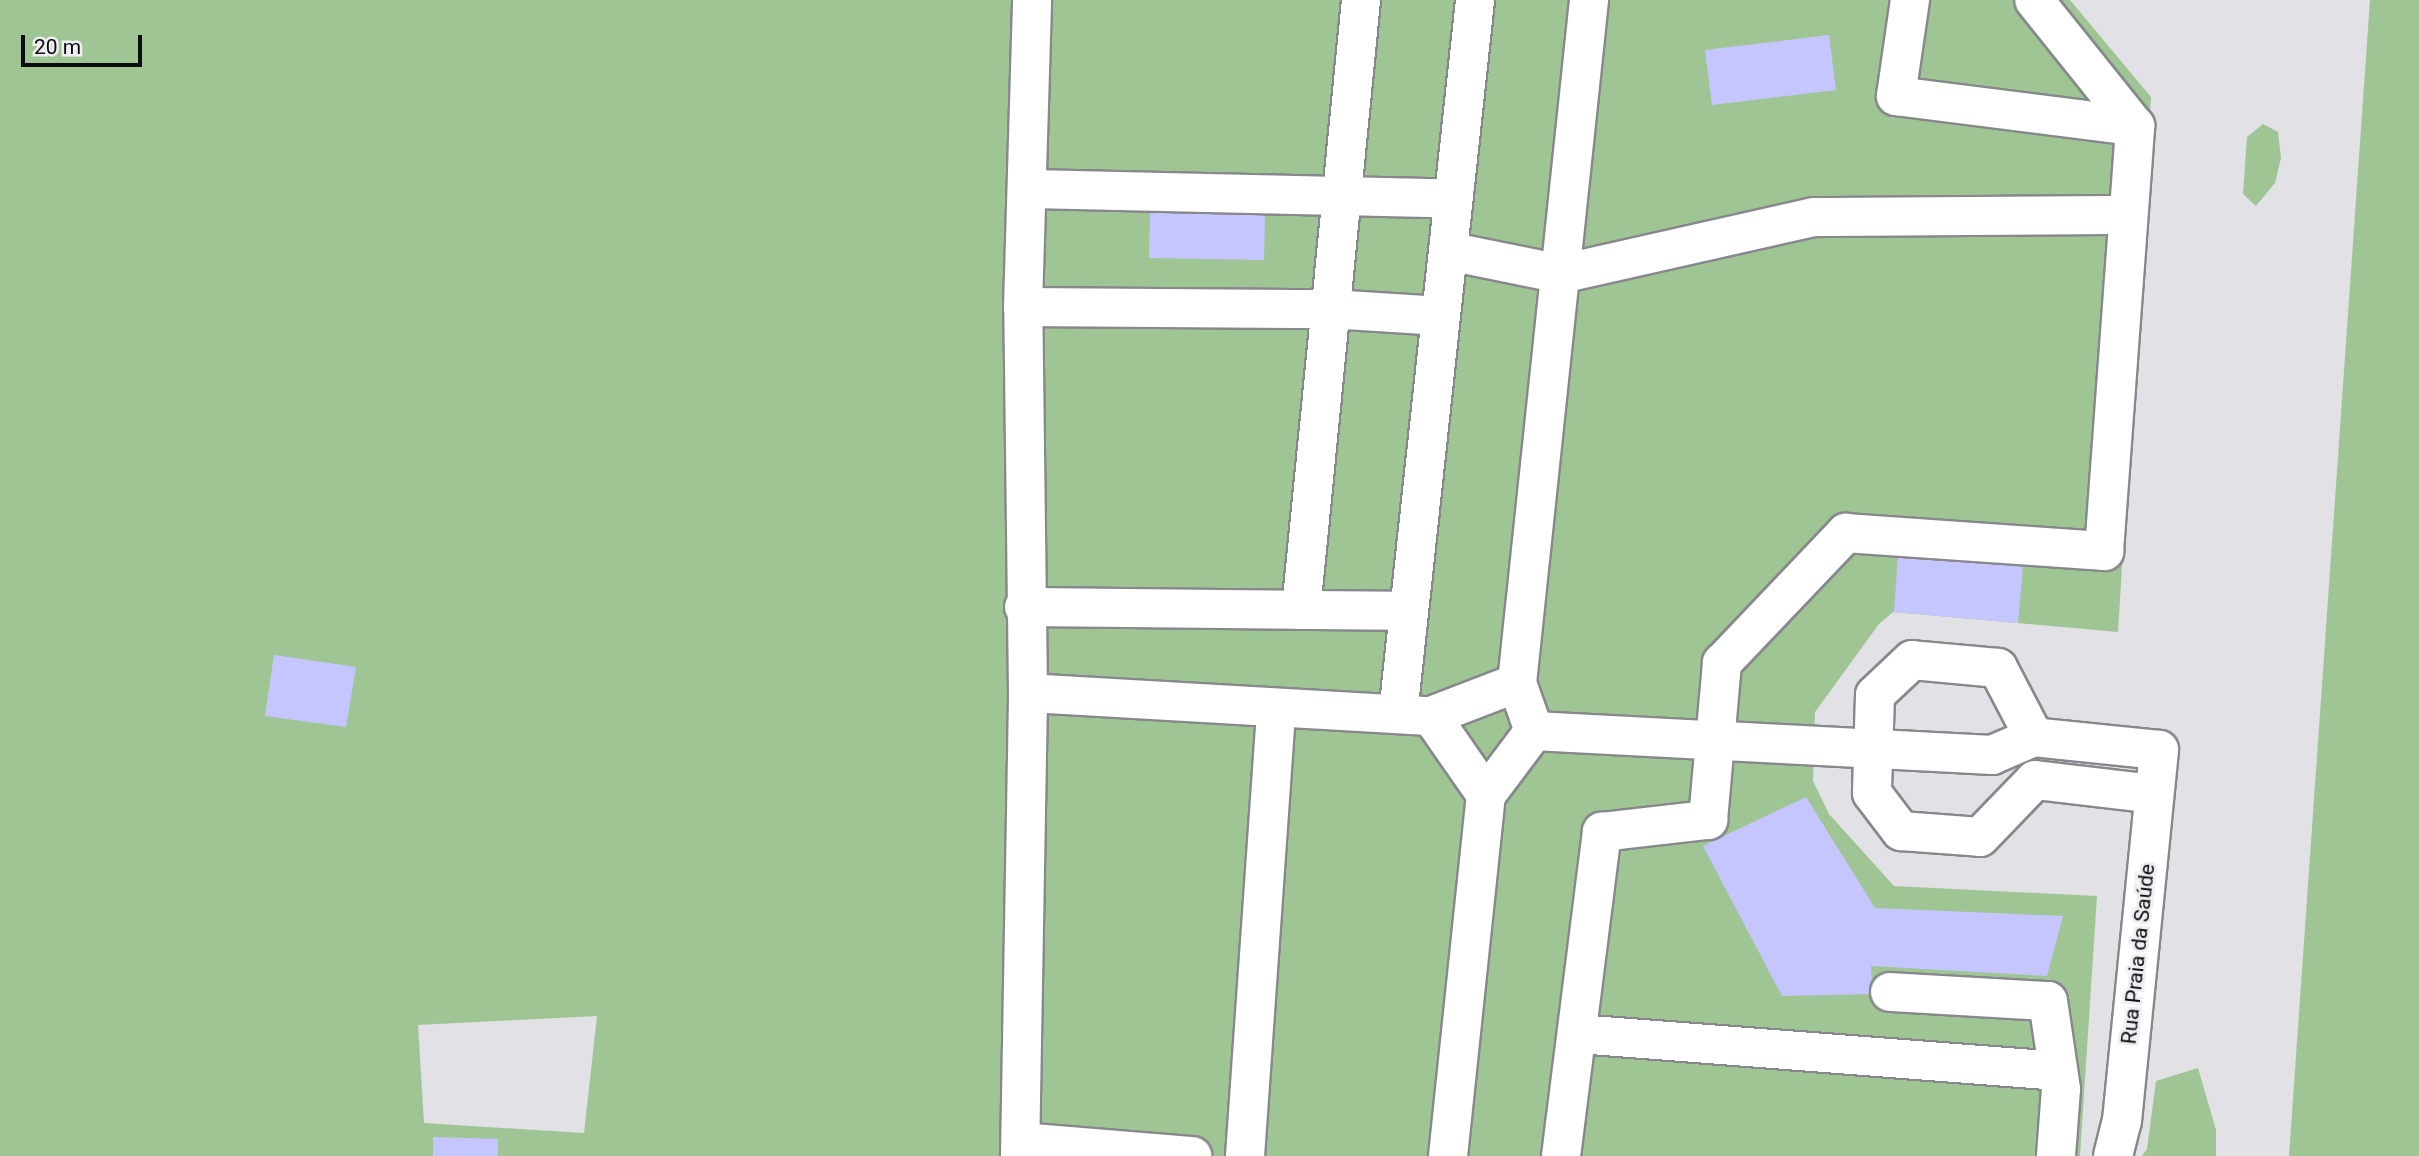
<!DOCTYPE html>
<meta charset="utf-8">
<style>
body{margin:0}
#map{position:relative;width:2419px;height:1156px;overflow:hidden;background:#e1e1e6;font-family:Roboto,sans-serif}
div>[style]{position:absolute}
.green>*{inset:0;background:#a0c595}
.building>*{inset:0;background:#c5c6ff}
.roads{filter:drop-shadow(2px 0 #87888c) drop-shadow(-2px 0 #87888c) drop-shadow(0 2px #87888c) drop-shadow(0 -2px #87888c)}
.minor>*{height:38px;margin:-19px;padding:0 19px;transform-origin:19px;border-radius:19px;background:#fff}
span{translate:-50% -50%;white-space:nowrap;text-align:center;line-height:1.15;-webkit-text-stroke:6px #eeeef3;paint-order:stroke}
.street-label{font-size:21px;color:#0d0d0f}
.scale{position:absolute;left:21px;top:35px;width:121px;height:32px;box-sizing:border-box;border:4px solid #0d0d0f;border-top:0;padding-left:9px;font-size:21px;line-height:24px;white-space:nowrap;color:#0d0d0f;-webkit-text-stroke:5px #eeeef3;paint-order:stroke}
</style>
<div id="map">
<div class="green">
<i style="clip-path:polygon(evenodd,0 0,2070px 0,2151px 97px,2118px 632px,1893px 612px,1879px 624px,1815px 712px,1813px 781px,1829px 814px,1894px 886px,2097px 896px,2080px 1156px,0 1156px,0 0,597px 1016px,584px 1133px,424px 1123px,418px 1025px,597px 1016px)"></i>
<i style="clip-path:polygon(2370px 0,2419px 0,2419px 1156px,2289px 1156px)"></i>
<i style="clip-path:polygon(2263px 124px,2278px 132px,2281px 158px,2275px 183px,2256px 206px,2243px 194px,2247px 137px)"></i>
<i style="clip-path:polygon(2198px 1068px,2216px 1130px,2216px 1156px,2142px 1156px,2147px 1149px,2156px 1081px)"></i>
</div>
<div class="building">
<i style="clip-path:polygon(1829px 35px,1836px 90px,1712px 105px,1705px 50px)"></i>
<i style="clip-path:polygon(1150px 212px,1265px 215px,1264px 260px,1149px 258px)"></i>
<i style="clip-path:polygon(1898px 556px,2023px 566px,2018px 623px,1894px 612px)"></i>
<i style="clip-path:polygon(274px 655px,356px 667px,346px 727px,265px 716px)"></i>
<i style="clip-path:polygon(1806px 797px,1875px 908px,2063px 916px,2047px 976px,1871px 966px,1873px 994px,1782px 996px,1703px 846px)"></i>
<i style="clip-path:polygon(433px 1137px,498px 1139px,498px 1156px,433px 1156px)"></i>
</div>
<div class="roads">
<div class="minor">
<i style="left:1910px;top:0;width:97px;rotate:98.3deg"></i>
<i style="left:1896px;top:96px;width:241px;rotate:7.2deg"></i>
<i style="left:1028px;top:189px;width:425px;rotate:1.3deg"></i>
<i style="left:1448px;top:251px;width:115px;rotate:11.5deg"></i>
<i style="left:1561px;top:274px;width:259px;rotate:-12.7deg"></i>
<i style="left:1814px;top:217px;width:314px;rotate:-0.4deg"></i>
<i style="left:1023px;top:307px;width:307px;rotate:0.4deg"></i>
<i style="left:1330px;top:309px;width:111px;rotate:3.6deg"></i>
<i style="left:1024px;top:607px;width:277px;rotate:0.6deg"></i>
<i style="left:1301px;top:610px;width:613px;rotate:-84.38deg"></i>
<i style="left:1301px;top:610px;width:108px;rotate:0.5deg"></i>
<i style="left:1517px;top:683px;width:687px;rotate:-83.98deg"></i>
<i style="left:1517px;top:683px;width:51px;rotate:70.5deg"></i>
<i style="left:1534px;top:731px;width:80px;rotate:126.9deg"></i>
<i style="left:1486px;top:795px;width:96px;rotate:-124.8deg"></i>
<i style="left:1431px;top:716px;width:92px;rotate:-21deg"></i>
<i style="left:1028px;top:693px;width:404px;rotate:3.3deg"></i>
<i style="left:1398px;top:714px;width:718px;rotate:-83.84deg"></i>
<i style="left:1534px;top:731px;width:459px;rotate:3deg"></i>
<i style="left:1992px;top:755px;width:46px;rotate:-23.2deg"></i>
<i style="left:1890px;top:992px;width:158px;rotate:3.3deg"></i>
<i style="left:2048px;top:1001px;width:89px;rotate:81.6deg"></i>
<i style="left:2061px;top:1089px;width:67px;rotate:94.3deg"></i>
<i style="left:1578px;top:1034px;width:481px;rotate:4.4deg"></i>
<i style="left:1021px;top:1142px;width:172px;rotate:4.7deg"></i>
<i style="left:1020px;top:1156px;width:463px;rotate:-89deg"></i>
<i style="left:1028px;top:693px;width:386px;rotate:-90.7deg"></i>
<i style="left:1023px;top:307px;width:307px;rotate:-88.3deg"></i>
<i style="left:1245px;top:1156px;width:449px;rotate:-86deg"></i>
<i style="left:1448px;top:1156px;width:363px;rotate:-84deg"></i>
<i style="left:1561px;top:1156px;width:327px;rotate:-82.8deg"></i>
<i style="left:1602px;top:832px;width:107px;rotate:-6.5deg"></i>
<i style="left:1708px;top:820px;width:158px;rotate:-84.9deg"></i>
<i style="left:1722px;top:663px;width:180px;rotate:-46.4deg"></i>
<i style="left:1846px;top:533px;width:259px;rotate:4deg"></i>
<i style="left:2104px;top:551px;width:426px;rotate:-85.8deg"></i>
<i style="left:2135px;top:126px;width:161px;rotate:-128.7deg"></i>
<i style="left:2113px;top:1156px;width:36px;rotate:-76deg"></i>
<i style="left:2122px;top:1121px;width:373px;rotate:-84.3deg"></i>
<i style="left:2159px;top:750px;width:126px;rotate:-174.1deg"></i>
<i style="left:2034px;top:737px;width:78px;rotate:-117.6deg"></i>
<i style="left:1998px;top:668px;width:86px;rotate:-174.7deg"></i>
<i style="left:1912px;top:660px;width:51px;rotate:136.6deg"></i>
<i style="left:1875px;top:695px;width:98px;rotate:91.8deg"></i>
<i style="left:1872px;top:793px;width:48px;rotate:52.7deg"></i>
<i style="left:1901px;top:831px;width:79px;rotate:4.3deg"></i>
<i style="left:1980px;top:837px;width:79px;rotate:-46deg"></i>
<i style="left:2035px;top:780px;width:120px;rotate:6.7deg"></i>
</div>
</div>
<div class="street-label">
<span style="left:2138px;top:954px;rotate:-84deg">Rua Praia da Saúde</span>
</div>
<div class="scale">20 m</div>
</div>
